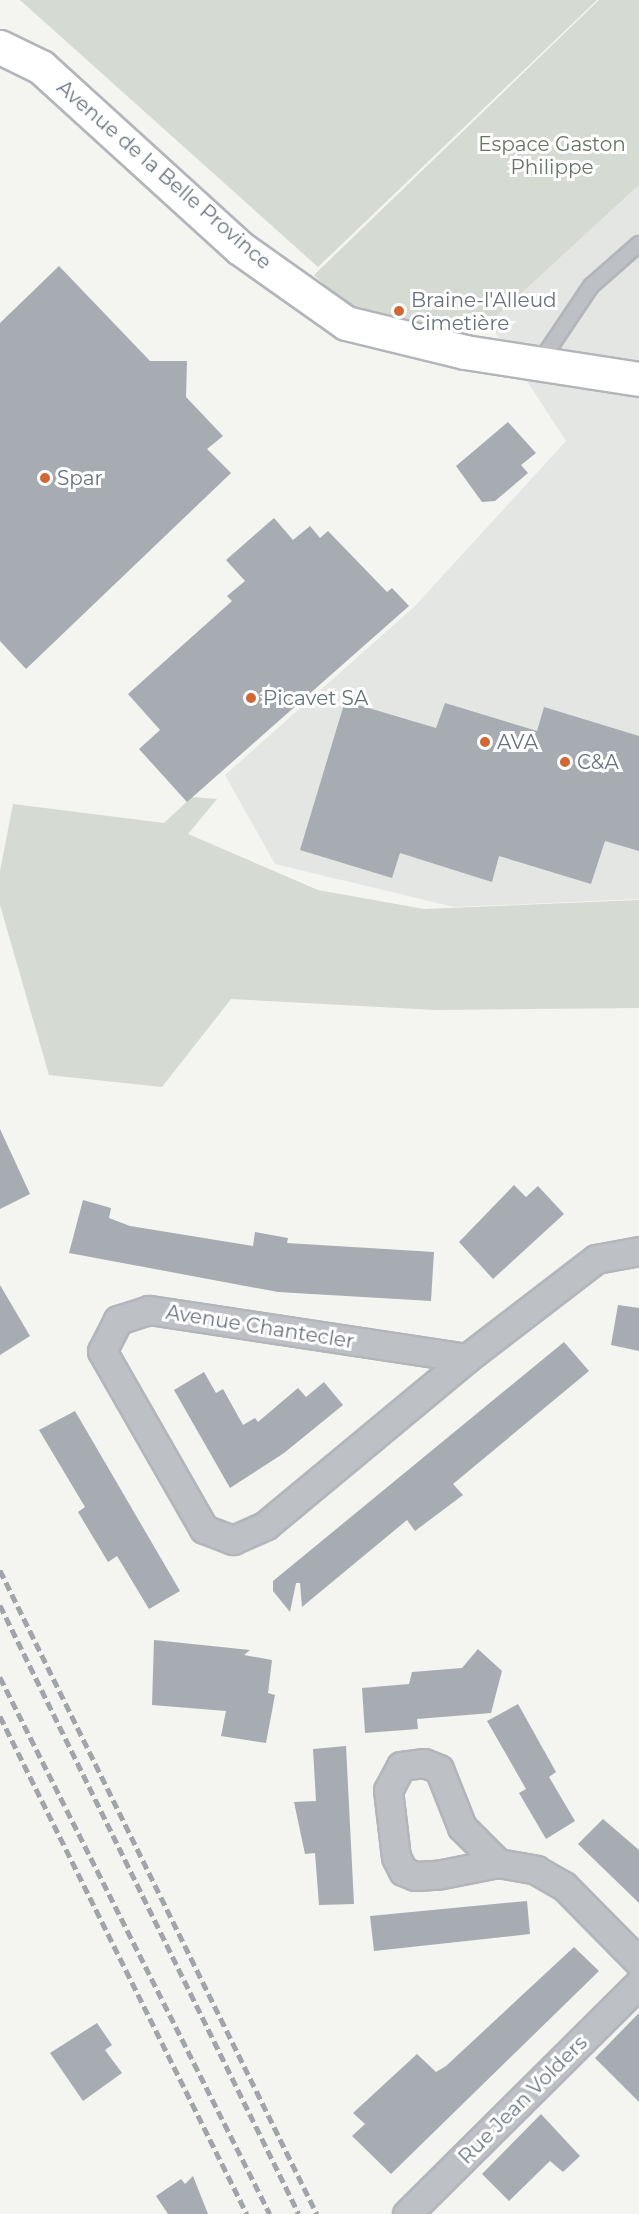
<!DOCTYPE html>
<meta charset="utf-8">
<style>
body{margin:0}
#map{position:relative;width:639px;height:2214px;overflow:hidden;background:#f4f4f1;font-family:Montserrat,sans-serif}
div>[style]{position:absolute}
.built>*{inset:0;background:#e4e6e4}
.green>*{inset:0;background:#d5dad2}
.building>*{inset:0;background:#a6acb2}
.roads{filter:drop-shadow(2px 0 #b2b6ba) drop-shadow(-2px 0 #b2b6ba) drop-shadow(0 2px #b2b6ba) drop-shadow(0 -2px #b2b6ba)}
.lane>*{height:14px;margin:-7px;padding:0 7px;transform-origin:7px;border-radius:7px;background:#bdc0c4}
.street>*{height:27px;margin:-13.5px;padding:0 13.5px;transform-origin:13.5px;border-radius:13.5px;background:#bdc0c4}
.secondary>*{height:33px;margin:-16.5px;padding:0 16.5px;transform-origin:16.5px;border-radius:16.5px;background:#fff}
.rail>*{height:4.5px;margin-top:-2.25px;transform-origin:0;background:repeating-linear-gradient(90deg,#a1a5aa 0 9px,transparent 0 13.5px)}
.dots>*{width:16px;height:16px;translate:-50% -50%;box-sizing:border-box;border:3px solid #fff;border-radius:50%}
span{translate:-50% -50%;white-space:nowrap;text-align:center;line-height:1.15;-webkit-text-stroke:6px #fff;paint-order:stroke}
.park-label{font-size:20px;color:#667664}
.street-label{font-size:20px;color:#66727f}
.poi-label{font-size:20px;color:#66727f}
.left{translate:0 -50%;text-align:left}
</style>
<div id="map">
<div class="built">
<i style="clip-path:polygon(639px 185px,639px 899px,454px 907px,275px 864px,225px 775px,415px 606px,566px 441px,489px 323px)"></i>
</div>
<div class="green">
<i style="clip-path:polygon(20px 0,597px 0,318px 267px)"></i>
<i style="clip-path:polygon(599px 0,639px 0,639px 185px,489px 323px,389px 326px,343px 302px,314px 275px)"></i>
<i style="clip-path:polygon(192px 797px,217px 799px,188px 834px,318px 890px,424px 909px,639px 900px,639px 1008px,436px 1010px,231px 999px,162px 1087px,49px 1075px,0 905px,0 871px,13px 804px,164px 823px)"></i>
</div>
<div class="building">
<i style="clip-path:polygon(59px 266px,150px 361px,187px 361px,186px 397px,223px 436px,207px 449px,231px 473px,26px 669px,0 641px,0 323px)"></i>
<i style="clip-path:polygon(508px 422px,536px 453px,521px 465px,528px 473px,495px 501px,482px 502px,456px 466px)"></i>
<i style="clip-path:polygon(274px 518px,293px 540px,310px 526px,320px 538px,328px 531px,387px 592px,392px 588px,409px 606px,187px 802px,139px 749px,160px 730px,128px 694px,232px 601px,227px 596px,245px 581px,226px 560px)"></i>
<i style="clip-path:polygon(345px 701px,436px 728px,445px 703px,537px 731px,544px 707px,639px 736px,639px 851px,605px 841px,591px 884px,499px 856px,492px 882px,400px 853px,392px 878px,300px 850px)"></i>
<i style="clip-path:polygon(0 1129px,30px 1194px,0 1209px)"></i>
<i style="clip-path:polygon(514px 1185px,526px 1197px,538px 1186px,564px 1214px,493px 1279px,459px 1242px)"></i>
<i style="clip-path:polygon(83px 1200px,111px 1208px,109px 1218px,130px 1226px,253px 1246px,255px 1232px,288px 1238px,287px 1243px,434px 1252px,431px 1301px,278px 1292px,69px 1253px)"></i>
<i style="clip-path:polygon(0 1285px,30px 1336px,0 1355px)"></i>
<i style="clip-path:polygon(618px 1305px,639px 1308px,639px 1351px,611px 1345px)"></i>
<i style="clip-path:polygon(564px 1342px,589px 1371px,453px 1484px,463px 1495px,415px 1531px,407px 1520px,302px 1607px,300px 1583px,296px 1583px,290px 1612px,273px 1591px,273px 1581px)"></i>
<i style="clip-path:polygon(204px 1372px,216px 1393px,223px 1389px,243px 1425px,255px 1418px,258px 1422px,298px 1388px,306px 1397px,324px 1382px,343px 1405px,284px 1453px,230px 1488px,174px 1390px)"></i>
<i style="clip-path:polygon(75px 1411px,180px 1591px,149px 1609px,117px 1556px,108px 1562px,78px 1512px,85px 1507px,39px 1430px)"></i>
<i style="clip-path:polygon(154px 1640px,250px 1650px,244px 1655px,272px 1660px,268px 1693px,275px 1695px,266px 1743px,221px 1736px,226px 1711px,152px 1705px)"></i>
<i style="clip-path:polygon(478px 1649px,502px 1671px,491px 1713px,417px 1719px,418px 1729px,365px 1733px,362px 1688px,409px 1684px,412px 1672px,462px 1668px)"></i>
<i style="clip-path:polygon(518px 1704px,556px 1772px,549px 1777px,575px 1821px,546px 1839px,519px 1793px,526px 1789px,487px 1721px)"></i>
<i style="clip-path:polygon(346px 1746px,354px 1904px,319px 1905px,315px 1853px,305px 1854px,294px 1802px,316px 1801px,313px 1749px)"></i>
<i style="clip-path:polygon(603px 1819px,639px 1850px,639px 1903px,578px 1844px)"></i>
<i style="clip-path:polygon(527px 1901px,530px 1934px,374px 1951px,370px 1916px)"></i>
<i style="clip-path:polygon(574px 1947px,599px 1971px,391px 2174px,352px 2136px,365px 2124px,353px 2113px,417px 2054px,436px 2072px,446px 2066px)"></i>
<i style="clip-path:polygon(639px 2013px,639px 2102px,595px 2058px)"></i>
<i style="clip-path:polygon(97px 2023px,112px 2045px,105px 2050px,122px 2073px,83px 2101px,50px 2053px)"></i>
<i style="clip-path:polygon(541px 2114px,580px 2156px,563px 2172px,550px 2161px,509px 2201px,482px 2174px)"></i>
<i style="clip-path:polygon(193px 2176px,208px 2214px,168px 2214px,156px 2196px,181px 2179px,185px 2184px)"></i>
</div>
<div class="roads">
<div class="lane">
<i style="left:540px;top:362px;width:92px;rotate:-56.1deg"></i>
<i style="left:591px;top:286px;width:64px;rotate:-41.2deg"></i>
</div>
<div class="street">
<i style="left:467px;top:1358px;width:322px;rotate:-171.4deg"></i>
<i style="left:149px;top:1310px;width:33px;rotate:162deg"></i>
<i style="left:118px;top:1320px;width:35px;rotate:117deg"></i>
<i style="left:102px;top:1351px;width:205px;rotate:60.2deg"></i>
<i style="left:204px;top:1529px;width:31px;rotate:21deg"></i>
<i style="left:233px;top:1540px;width:36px;rotate:-24deg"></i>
<i style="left:266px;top:1525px;width:261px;rotate:-39.7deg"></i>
<i style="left:467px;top:1358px;width:163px;rotate:-37.5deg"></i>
<i style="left:596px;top:1259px;width:44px;rotate:-10.5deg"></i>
<i style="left:498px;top:1863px;width:51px;rotate:-135deg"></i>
<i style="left:462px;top:1827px;width:62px;rotate:-111.6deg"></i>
<i style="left:439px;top:1769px;width:16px;rotate:-158deg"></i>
<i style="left:424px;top:1763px;width:23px;rotate:173deg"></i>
<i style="left:401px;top:1766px;width:27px;rotate:118deg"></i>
<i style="left:388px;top:1790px;width:67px;rotate:83.2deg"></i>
<i style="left:396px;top:1857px;width:16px;rotate:63deg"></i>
<i style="left:403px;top:1871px;width:13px;rotate:23deg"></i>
<i style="left:415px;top:1876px;width:22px;rotate:-3deg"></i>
<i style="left:437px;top:1875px;width:62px;rotate:-11.1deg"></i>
<i style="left:498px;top:1863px;width:39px;rotate:10deg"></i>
<i style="left:536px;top:1870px;width:32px;rotate:30deg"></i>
<i style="left:564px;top:1886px;width:107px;rotate:45.4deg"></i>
<i style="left:407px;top:2214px;width:327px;rotate:-44.8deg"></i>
</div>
<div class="secondary">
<i style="left:0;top:47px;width:46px;rotate:26deg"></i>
<i style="left:41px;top:67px;width:269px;rotate:42.3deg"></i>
<i style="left:240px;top:248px;width:130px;rotate:35.3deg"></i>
<i style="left:346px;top:323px;width:122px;rotate:13.7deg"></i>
<i style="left:465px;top:352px;width:176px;rotate:8.8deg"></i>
</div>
</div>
<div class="rail">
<i style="left:0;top:1570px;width:718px;rotate:63.79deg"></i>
<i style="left:0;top:1605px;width:678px;rotate:63.85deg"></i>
<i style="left:0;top:1677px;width:601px;rotate:63.31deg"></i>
<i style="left:0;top:1716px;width:556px;rotate:63.62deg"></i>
</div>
<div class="dots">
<i style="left:399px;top:311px;background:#d06735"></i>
<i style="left:45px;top:478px;background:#d06735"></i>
<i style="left:251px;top:698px;background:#d06735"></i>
<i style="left:485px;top:742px;background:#d06735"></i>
<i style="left:565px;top:762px;background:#d06735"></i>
</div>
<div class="park-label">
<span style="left:552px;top:156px">Espace Gaston<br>Philippe</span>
</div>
<div class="street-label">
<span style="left:164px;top:175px;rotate:41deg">Avenue de la Belle Province</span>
<span style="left:260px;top:1327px;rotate:9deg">Avenue Chantecler</span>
<span style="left:523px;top:2100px;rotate:-45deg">Rue Jean Volders</span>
</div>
<div class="poi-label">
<span class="left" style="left:411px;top:312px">Braine-l'Alleud<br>Cimetière</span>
<span class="left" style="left:57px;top:478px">Spar</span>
<span class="left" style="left:263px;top:698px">Picavet SA</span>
<span class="left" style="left:497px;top:742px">AVA</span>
<span class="left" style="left:577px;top:762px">C&amp;A</span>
</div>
</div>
